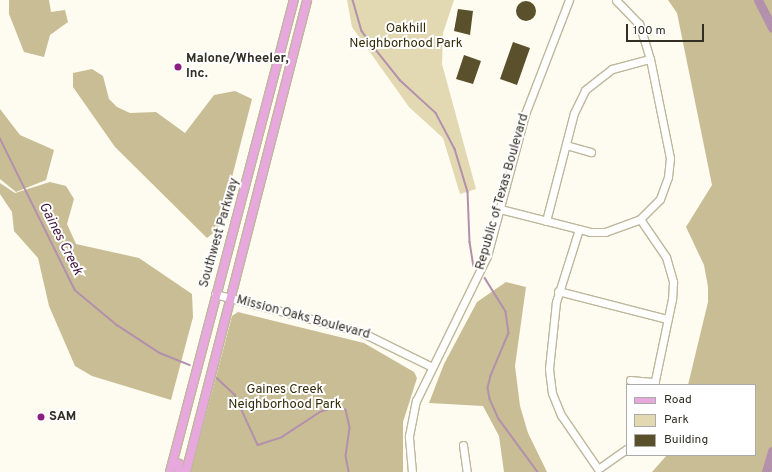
<!DOCTYPE html>
<style>
body{margin:0}
#map{position:relative;width:772px;height:472px;overflow:hidden;background:#fefbf0;font-family:Overpass,sans-serif}
div>[style]{position:absolute}
.green>*{inset:0;background:#e2d8b2}
.forest>*{inset:0;background:#c8bd94}
.stream>*{height:1.5px;margin:-0.75px;padding:0 0.75px;transform-origin:0.75px;border-radius:0.75px;background:#b390ac}
.river>*{height:9px;margin:-4.5px;padding:0 4.5px;transform-origin:4.5px;border-radius:4.5px;background:#b390ac}
.building>*{inset:0;background:#5a502b}
.round{border-radius:50%}
.roads{filter:drop-shadow(1px 0 #beb79b) drop-shadow(-1px 0 #beb79b) drop-shadow(0 1px #beb79b) drop-shadow(0 -1px #beb79b)}
.minor>*{height:7px;margin:-3.5px;padding:0 3.5px;transform-origin:3.5px;border-radius:3.5px;background:#fff}
.major>*{height:8px;margin:-4px;padding:0 4px;transform-origin:4px;border-radius:4px;background:#e6a8dd}
.dots>*{width:11px;height:11px;translate:-50% -50%;box-sizing:border-box;border:2px solid #fff;border-radius:50%}
span{translate:-50% -50%;white-space:nowrap;text-align:center;line-height:1.15;-webkit-text-stroke:4px #fff;paint-order:stroke}
.park-label{font-size:13px;color:#322a06}
.poi-label{font-size:13px;color:#312e23;font-weight:700}
.left{translate:0 -50%;text-align:left}
.street-label{font-size:13px;color:#312e23}
.water-label{font-size:14px;color:#45193f;font-style:italic}
.legend{position:absolute;left:626px;top:384px;width:130px;height:72px;box-sizing:border-box;background:#fff;border:1px solid #adaba7;margin:0;padding:5px 7px;list-style:none;font-size:12px;color:#312e23}
.legend li{display:flex;align-items:center;gap:8px;height:20px}
.legend b{width:20px;border:1px solid #adaba7}
.scale{position:absolute;left:626px;top:24px;width:78px;height:18px;box-sizing:border-box;border:2px solid #312e23;border-top:0;padding-left:5px;font-size:12px;line-height:14px;white-space:nowrap;color:#312e23;-webkit-text-stroke:3px #fff;paint-order:stroke}
</style>
<div id="map">
<div class="green">
<i style="clip-path:polygon(347px 0,454px 0,443px 33px,442px 64px,476px 189px,460px 194px,443px 138px,409px 107px,352px 27px)"></i>
</div>
<div class="forest">
<i style="clip-path:polygon(9px 0,49px 0,51px 12px,65px 10px,68px 22px,50px 35px,44px 57px,24px 52px,9px 14px)"></i>
<i style="clip-path:polygon(668px 0,772px 0,772px 472px,652px 472px,667px 455px,755px 455px,755px 385px,688px 385px,708px 302px,708px 287px,704px 265px,686px 227px,712px 185px,677px 13px)"></i>
<i style="clip-path:polygon(92px 69px,103px 76px,109px 99px,117px 107px,130px 113px,156px 112px,185px 133px,214px 95px,235px 91px,252px 99px,219px 228px,207px 238px,115px 147px,73px 87px,73px 73px)"></i>
<i style="clip-path:polygon(0 109px,20px 135px,54px 150px,46px 180px,16px 192px,0 179px)"></i>
<i style="clip-path:polygon(50px 182px,66px 186px,74px 199px,67px 224px,76px 244px,139px 258px,192px 294px,193px 317px,171px 400px,92px 376px,75px 366px,49px 306px,38px 258px,14px 231px,12px 212px,0 194px,0 183px,15px 193px)"></i>
<i style="clip-path:polygon(506px 282px,526px 287px,515px 366px,520px 406px,528px 433px,547px 472px,504px 472px,499px 436px,483px 406px,429px 403px,444px 364px,477px 302px)"></i>
<i style="clip-path:polygon(238px 312px,364px 343px,414px 372px,417px 378px,403px 422px,403px 472px,191px 472px,232px 316px)"></i>
</div>
<div class="stream">
<i style="left:353px;top:0;width:32px;rotate:74deg"></i>
<i style="left:362px;top:31px;width:12px;rotate:55deg"></i>
<i style="left:369px;top:41px;width:50px;rotate:51.5deg"></i>
<i style="left:400px;top:80px;width:49px;rotate:42.5deg"></i>
<i style="left:436px;top:113px;width:41px;rotate:62.2deg"></i>
<i style="left:455px;top:149px;width:45px;rotate:73.2deg"></i>
<i style="left:468px;top:192px;width:50px;rotate:87.7deg"></i>
<i style="left:470px;top:242px;width:24px;rotate:81deg"></i>
<i style="left:0;top:138px;width:169px;rotate:63.7deg"></i>
<i style="left:75px;top:290px;width:55px;rotate:39.8deg"></i>
<i style="left:117px;top:325px;width:51px;rotate:33.1deg"></i>
<i style="left:160px;top:353px;width:32px;rotate:22deg"></i>
<i style="left:485px;top:278px;width:40px;rotate:58deg"></i>
<i style="left:506px;top:312px;width:21px;rotate:82deg"></i>
<i style="left:509px;top:333px;width:47px;rotate:112.7deg"></i>
<i style="left:491px;top:376px;width:12px;rotate:104deg"></i>
<i style="left:488px;top:388px;width:11px;rotate:80deg"></i>
<i style="left:490px;top:399px;width:22px;rotate:66deg"></i>
<i style="left:499px;top:419px;width:66px;rotate:53.7deg"></i>
<i style="left:217px;top:378px;width:25px;rotate:43deg"></i>
<i style="left:235px;top:395px;width:55px;rotate:65.3deg"></i>
<i style="left:258px;top:445px;width:25px;rotate:-18deg"></i>
<i style="left:282px;top:437px;width:45px;rotate:-33.3deg"></i>
<i style="left:320px;top:412px;width:20px;rotate:-18deg"></i>
<i style="left:339px;top:406px;width:8px;rotate:30deg"></i>
<i style="left:346px;top:410px;width:18px;rotate:77deg"></i>
<i style="left:350px;top:428px;width:28px;rotate:98deg"></i>
<i style="left:346px;top:456px;width:16px;rotate:79deg"></i>
</div>
<div class="river">
<i style="left:758px;top:0;width:31px;rotate:63deg"></i>
<i style="left:766px;top:472px;width:22px;rotate:-74deg"></i>
</div>
<div class="building">
<i class="round" style="left:516px;top:1px;width:20px;height:20px"></i>
<i style="clip-path:polygon(458px 9px,473px 11px,470px 35px,454px 31px)"></i>
<i style="clip-path:polygon(513px 42px,530px 48px,517px 85px,500px 79px)"></i>
<i style="clip-path:polygon(464px 55px,481px 61px,473px 84px,456px 79px)"></i>
</div>
<div class="roads">
<div class="minor">
<i style="left:566px;top:145px;width:26px;rotate:16deg"></i>
<i style="left:500px;top:209px;width:93px;rotate:14.3deg"></i>
<i style="left:590px;top:232px;width:15px"></i>
<i style="left:605px;top:232px;width:37px;rotate:-20deg"></i>
<i style="left:640px;top:219px;width:28px;rotate:-45deg"></i>
<i style="left:660px;top:199px;width:23px;rotate:-70deg"></i>
<i style="left:668px;top:177px;width:19px;rotate:-84deg"></i>
<i style="left:670px;top:158px;width:101px;rotate:-101.4deg"></i>
<i style="left:650px;top:59px;width:37px;rotate:-107deg"></i>
<i style="left:639px;top:24px;width:33px;rotate:-134deg"></i>
<i style="left:640px;top:219px;width:46px;rotate:55.6deg"></i>
<i style="left:666px;top:257px;width:26px;rotate:74deg"></i>
<i style="left:673px;top:282px;width:17px;rotate:93deg"></i>
<i style="left:672px;top:299px;width:88px;rotate:101.8deg"></i>
<i style="left:546px;top:221px;width:112px;rotate:-75.5deg"></i>
<i style="left:574px;top:113px;width:25px;rotate:-64deg"></i>
<i style="left:585px;top:90px;width:34px;rotate:-38deg"></i>
<i style="left:612px;top:69px;width:39px;rotate:-15deg"></i>
<i style="left:579px;top:229px;width:77px;rotate:107.5deg"></i>
<i style="left:556px;top:302px;width:67px;rotate:96deg"></i>
<i style="left:549px;top:369px;width:24px;rotate:83deg"></i>
<i style="left:552px;top:393px;width:24px;rotate:68deg"></i>
<i style="left:561px;top:415px;width:65px;rotate:55.6deg"></i>
<i style="left:598px;top:469px;width:35px;rotate:-35deg"></i>
<i style="left:558px;top:291px;width:113px;rotate:14.4deg"></i>
<i style="left:215px;top:294px;width:151px;rotate:14.6deg"></i>
<i style="left:361px;top:332px;width:79px;rotate:26.2deg"></i>
<i style="left:630px;top:380px;width:25px;rotate:5deg"></i>
<i style="left:463px;top:445px;width:27px;rotate:82deg"></i>
<i style="left:412px;top:472px;width:36px;rotate:-95deg"></i>
<i style="left:409px;top:436px;width:36px;rotate:-79deg"></i>
<i style="left:416px;top:401px;width:161px;rotate:-63.9deg"></i>
<i style="left:487px;top:256px;width:147px;rotate:-75deg"></i>
<i style="left:525px;top:114px;width:122px;rotate:-68.9deg"></i>
</div>
<div class="major">
<i style="left:173px;top:461px;width:7px;rotate:27deg"></i>
<i style="left:179px;top:464px;width:8px;rotate:90deg"></i>
<i style="left:170px;top:472px;width:488px;rotate:-75.3deg"></i>
<i style="left:186px;top:472px;width:487px;rotate:-75.6deg"></i>
</div>
</div>
<div class="dots">
<i style="left:178px;top:67px;background:#8e1f82"></i>
<i style="left:41px;top:417px;background:#8e1f82"></i>
</div>
<div class="park-label">
<span style="left:406px;top:37px">Oakhill<br>Neighborhood Park</span>
<span style="left:285px;top:398px">Gaines Creek<br>Neighborhood Park</span>
</div>
<div class="poi-label">
<span class="left" style="left:186px;top:67px">Malone/Wheeler,<br>Inc.</span>
<span class="left" style="left:49px;top:417px">SAM</span>
</div>
<div class="street-label">
<span style="left:503px;top:192px;rotate:-74deg">Republic of Texas Boulevard</span>
<span style="left:220px;top:233px;rotate:-74deg">Southwest Parkway</span>
<span style="left:303px;top:318px;rotate:15deg">Mission Oaks Boulevard</span>
</div>
<div class="water-label">
<span style="left:60px;top:239px;rotate:63deg">Gaines Creek</span>
</div>
<ul class="legend">
<li><b style="height:5px;background:#e6a8dd"></b>Road</li>
<li><b style="height:11px;background:#e2d8b2"></b>Park</li>
<li><b style="height:11px;background:#5a502b"></b>Building</li>
</ul>
<div class="scale">100 m</div>
</div>
